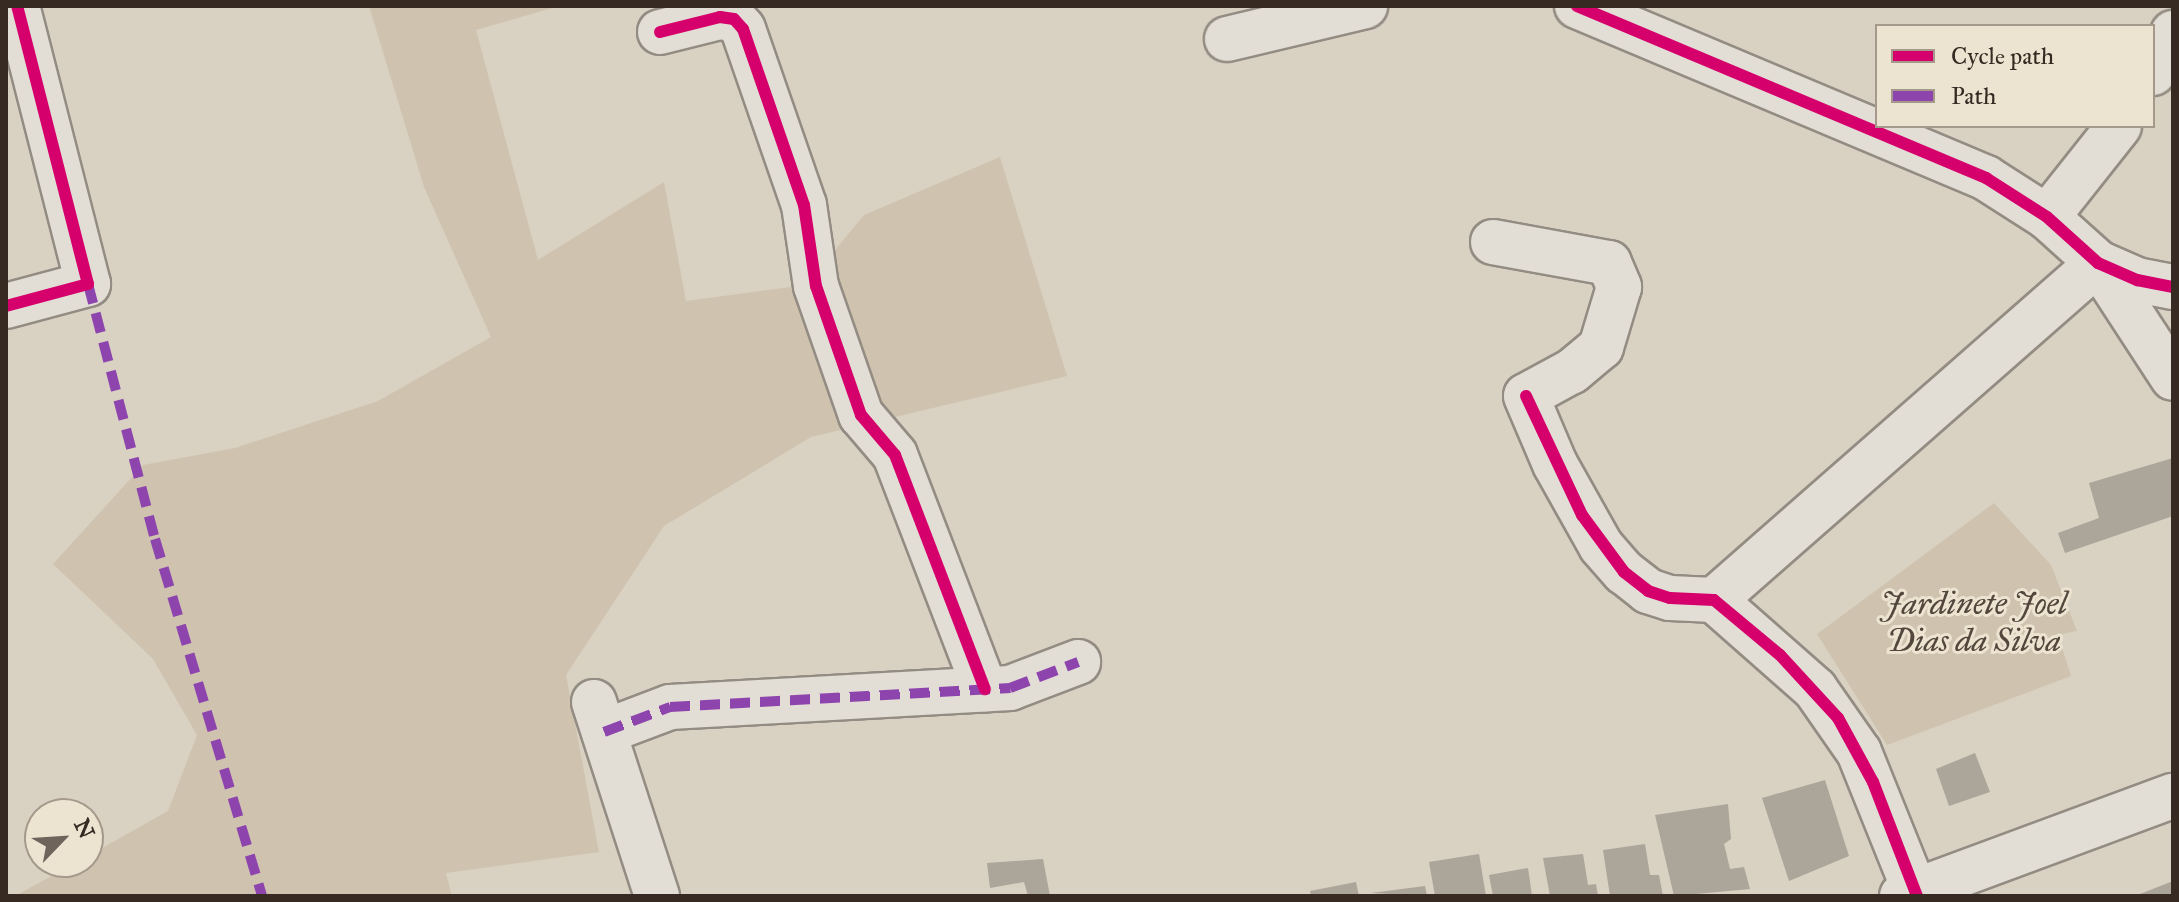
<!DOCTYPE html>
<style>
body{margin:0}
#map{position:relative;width:2179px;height:902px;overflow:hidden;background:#d9d1c2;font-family:"IM FELL Great Primer",serif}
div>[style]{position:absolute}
.green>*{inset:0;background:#cfc3af}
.building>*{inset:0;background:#aba59a}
.roads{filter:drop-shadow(2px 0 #938c83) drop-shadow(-2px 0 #938c83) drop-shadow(0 2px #938c83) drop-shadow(0 -2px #938c83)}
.minor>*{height:44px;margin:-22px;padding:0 22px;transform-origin:22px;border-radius:22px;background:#e2ded6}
.quiet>*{height:10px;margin-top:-5px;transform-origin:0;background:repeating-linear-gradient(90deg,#8e44ad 0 20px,transparent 0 30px)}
.cycleway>*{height:12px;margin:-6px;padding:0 6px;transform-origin:6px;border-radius:6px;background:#d6006c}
span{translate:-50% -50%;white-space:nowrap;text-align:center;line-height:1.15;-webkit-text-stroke:6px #ede3d1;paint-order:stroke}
.park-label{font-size:32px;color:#53463c;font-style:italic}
.frame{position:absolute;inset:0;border:8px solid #362a23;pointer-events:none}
.legend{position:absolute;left:1875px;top:24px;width:280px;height:104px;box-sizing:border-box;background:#ede3d1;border:2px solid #a4998b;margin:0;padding:10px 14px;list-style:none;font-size:24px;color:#362a23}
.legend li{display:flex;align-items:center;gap:16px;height:40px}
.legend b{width:40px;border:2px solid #a4998b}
.north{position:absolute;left:24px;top:798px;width:80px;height:80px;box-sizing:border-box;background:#ede3d1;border:2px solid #a4998b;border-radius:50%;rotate:65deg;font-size:22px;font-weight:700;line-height:32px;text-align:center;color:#362a23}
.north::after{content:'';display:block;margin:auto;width:28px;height:36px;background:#6f645b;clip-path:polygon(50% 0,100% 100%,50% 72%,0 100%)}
</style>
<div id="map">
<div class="green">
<i style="clip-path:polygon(369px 6px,559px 6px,476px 30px,538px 260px,664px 182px,686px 301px,806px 285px,864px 215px,1000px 157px,1067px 376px,811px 437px,664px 526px,566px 675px,599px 852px,446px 873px,452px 896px,15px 896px,77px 862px,88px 862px,88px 856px,168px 811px,197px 735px,153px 659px,53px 564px,143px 465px,235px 448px,378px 401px,491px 337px,424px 187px)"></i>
<i style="clip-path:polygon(1994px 503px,2051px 565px,2077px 631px,2058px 635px,2071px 676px,1887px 745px,1817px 634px)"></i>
</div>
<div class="building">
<i style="clip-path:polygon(2173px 458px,2173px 516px,2065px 553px,2058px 533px,2099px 518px,2089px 483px)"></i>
<i style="clip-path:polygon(1975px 753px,1990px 792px,1949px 806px,1936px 769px)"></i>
<i style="clip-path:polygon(1825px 780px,1849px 856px,1789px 881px,1762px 798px)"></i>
<i style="clip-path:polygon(1728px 804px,1731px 839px,1724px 844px,1730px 869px,1744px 867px,1750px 889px,1674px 896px,1655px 815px)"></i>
<i style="clip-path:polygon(1645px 844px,1650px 875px,1659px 875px,1663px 896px,1610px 896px,1603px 850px)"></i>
<i style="clip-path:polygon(1479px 854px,1486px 896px,1435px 896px,1429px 862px)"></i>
<i style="clip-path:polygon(1583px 854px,1588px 885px,1596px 884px,1598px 896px,1550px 896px,1543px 858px)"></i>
<i style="clip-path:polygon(1043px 859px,1050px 896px,1028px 896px,1024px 882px,990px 888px,987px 863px)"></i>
<i style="clip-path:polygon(1528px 868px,1532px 896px,1493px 896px,1489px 875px)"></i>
<i style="clip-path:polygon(2173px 881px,2173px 896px,2135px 896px)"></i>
<i style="clip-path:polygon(1356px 882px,1359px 896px,1311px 896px,1310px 891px)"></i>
<i style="clip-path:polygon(1425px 886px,1427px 896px,1371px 893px)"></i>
</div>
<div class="roads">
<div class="minor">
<i style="left:1577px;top:6px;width:444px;rotate:22.8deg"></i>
<i style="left:1986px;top:178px;width:72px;rotate:32.6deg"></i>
<i style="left:2047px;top:217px;width:69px;rotate:42deg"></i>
<i style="left:2098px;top:263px;width:43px;rotate:23.6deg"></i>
<i style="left:2137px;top:280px;width:37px;rotate:11deg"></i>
<i style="left:660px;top:32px;width:62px;rotate:-14deg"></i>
<i style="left:720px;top:17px;width:14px;rotate:8deg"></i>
<i style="left:734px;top:19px;width:13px;rotate:48deg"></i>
<i style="left:743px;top:29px;width:186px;rotate:70.9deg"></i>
<i style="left:804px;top:205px;width:82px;rotate:81.6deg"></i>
<i style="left:816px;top:286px;width:137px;rotate:70.8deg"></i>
<i style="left:861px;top:415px;width:52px;rotate:49.6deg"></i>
<i style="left:895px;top:455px;width:251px;rotate:69deg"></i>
<i style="left:1227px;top:39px;width:142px;rotate:-13.4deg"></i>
<i style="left:2153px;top:73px;width:45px;rotate:-63.4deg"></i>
<i style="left:2047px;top:217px;width:116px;rotate:-51.6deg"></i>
<i style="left:1493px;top:242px;width:118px;rotate:10.3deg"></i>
<i style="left:1609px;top:263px;width:26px;rotate:67deg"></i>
<i style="left:1619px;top:287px;width:63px;rotate:106.7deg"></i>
<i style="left:1601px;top:347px;width:38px;rotate:140deg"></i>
<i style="left:1572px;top:371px;width:52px;rotate:151.5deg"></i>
<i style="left:1526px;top:396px;width:74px;rotate:66.9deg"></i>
<i style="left:1555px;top:464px;width:94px;rotate:60.7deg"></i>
<i style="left:1601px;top:546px;width:35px;rotate:49deg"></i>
<i style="left:1624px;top:572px;width:31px;rotate:38deg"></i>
<i style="left:1648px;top:591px;width:23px;rotate:18deg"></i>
<i style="left:1670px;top:598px;width:44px;rotate:2.6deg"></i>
<i style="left:1714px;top:600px;width:135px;rotate:41.4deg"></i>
<i style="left:1815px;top:689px;width:77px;rotate:55.1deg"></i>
<i style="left:1859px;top:752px;width:155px;rotate:68.1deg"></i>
<i style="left:6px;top:306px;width:85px;rotate:-15deg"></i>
<i style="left:88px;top:284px;width:287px;rotate:-104.3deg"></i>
<i style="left:1714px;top:600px;width:511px;rotate:-41.27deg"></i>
<i style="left:2098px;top:263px;width:137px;rotate:56.9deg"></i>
<i style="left:594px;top:702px;width:204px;rotate:72deg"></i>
<i style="left:604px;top:732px;width:71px;rotate:-20.7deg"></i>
<i style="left:670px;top:707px;width:341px;rotate:-3.2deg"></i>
<i style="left:1010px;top:688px;width:73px;rotate:-20.9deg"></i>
<i style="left:1902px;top:896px;width:289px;rotate:-20.3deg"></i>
</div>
</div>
<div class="quiet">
<i style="left:88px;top:284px;width:264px;rotate:75.3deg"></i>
<i style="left:155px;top:539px;width:373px;rotate:73.3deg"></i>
<i style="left:604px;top:732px;width:71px;rotate:-20.7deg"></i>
<i style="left:670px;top:707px;width:341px;rotate:-3.2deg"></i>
<i style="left:1010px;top:688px;width:73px;rotate:-20.9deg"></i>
</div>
<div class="cycleway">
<i style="left:1577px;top:6px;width:444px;rotate:22.8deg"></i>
<i style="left:1986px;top:178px;width:72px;rotate:32.6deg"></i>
<i style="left:2047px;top:217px;width:69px;rotate:42deg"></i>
<i style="left:2098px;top:263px;width:43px;rotate:23.6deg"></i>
<i style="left:2137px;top:280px;width:37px;rotate:11deg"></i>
<i style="left:660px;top:32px;width:62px;rotate:-14deg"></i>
<i style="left:720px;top:17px;width:14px;rotate:8deg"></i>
<i style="left:734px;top:19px;width:13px;rotate:48deg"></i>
<i style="left:743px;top:29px;width:186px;rotate:70.9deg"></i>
<i style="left:804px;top:205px;width:82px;rotate:81.6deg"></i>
<i style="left:816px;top:286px;width:137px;rotate:70.8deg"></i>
<i style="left:861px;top:415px;width:52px;rotate:49.6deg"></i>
<i style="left:895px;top:455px;width:251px;rotate:69deg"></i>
<i style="left:6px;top:306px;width:85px;rotate:-15deg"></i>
<i style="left:88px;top:284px;width:287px;rotate:-104.3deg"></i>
<i style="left:1526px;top:396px;width:132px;rotate:64.8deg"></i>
<i style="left:1582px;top:515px;width:71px;rotate:53.6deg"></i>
<i style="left:1624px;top:572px;width:31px;rotate:38deg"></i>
<i style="left:1648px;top:591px;width:23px;rotate:18deg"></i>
<i style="left:1670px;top:598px;width:44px;rotate:2.6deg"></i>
<i style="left:1714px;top:600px;width:86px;rotate:39.8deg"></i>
<i style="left:1780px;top:655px;width:86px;rotate:47.4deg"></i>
<i style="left:1838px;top:718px;width:73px;rotate:61.3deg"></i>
<i style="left:1873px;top:782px;width:122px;rotate:68.9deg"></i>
</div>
<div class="park-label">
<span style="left:1974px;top:623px">Jardinete Joel<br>Dias da Silva</span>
</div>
<div class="frame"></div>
<ul class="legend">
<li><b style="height:10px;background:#d6006c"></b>Cycle path</li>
<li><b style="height:10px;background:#8e44ad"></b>Path</li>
</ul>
<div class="north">N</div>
</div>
